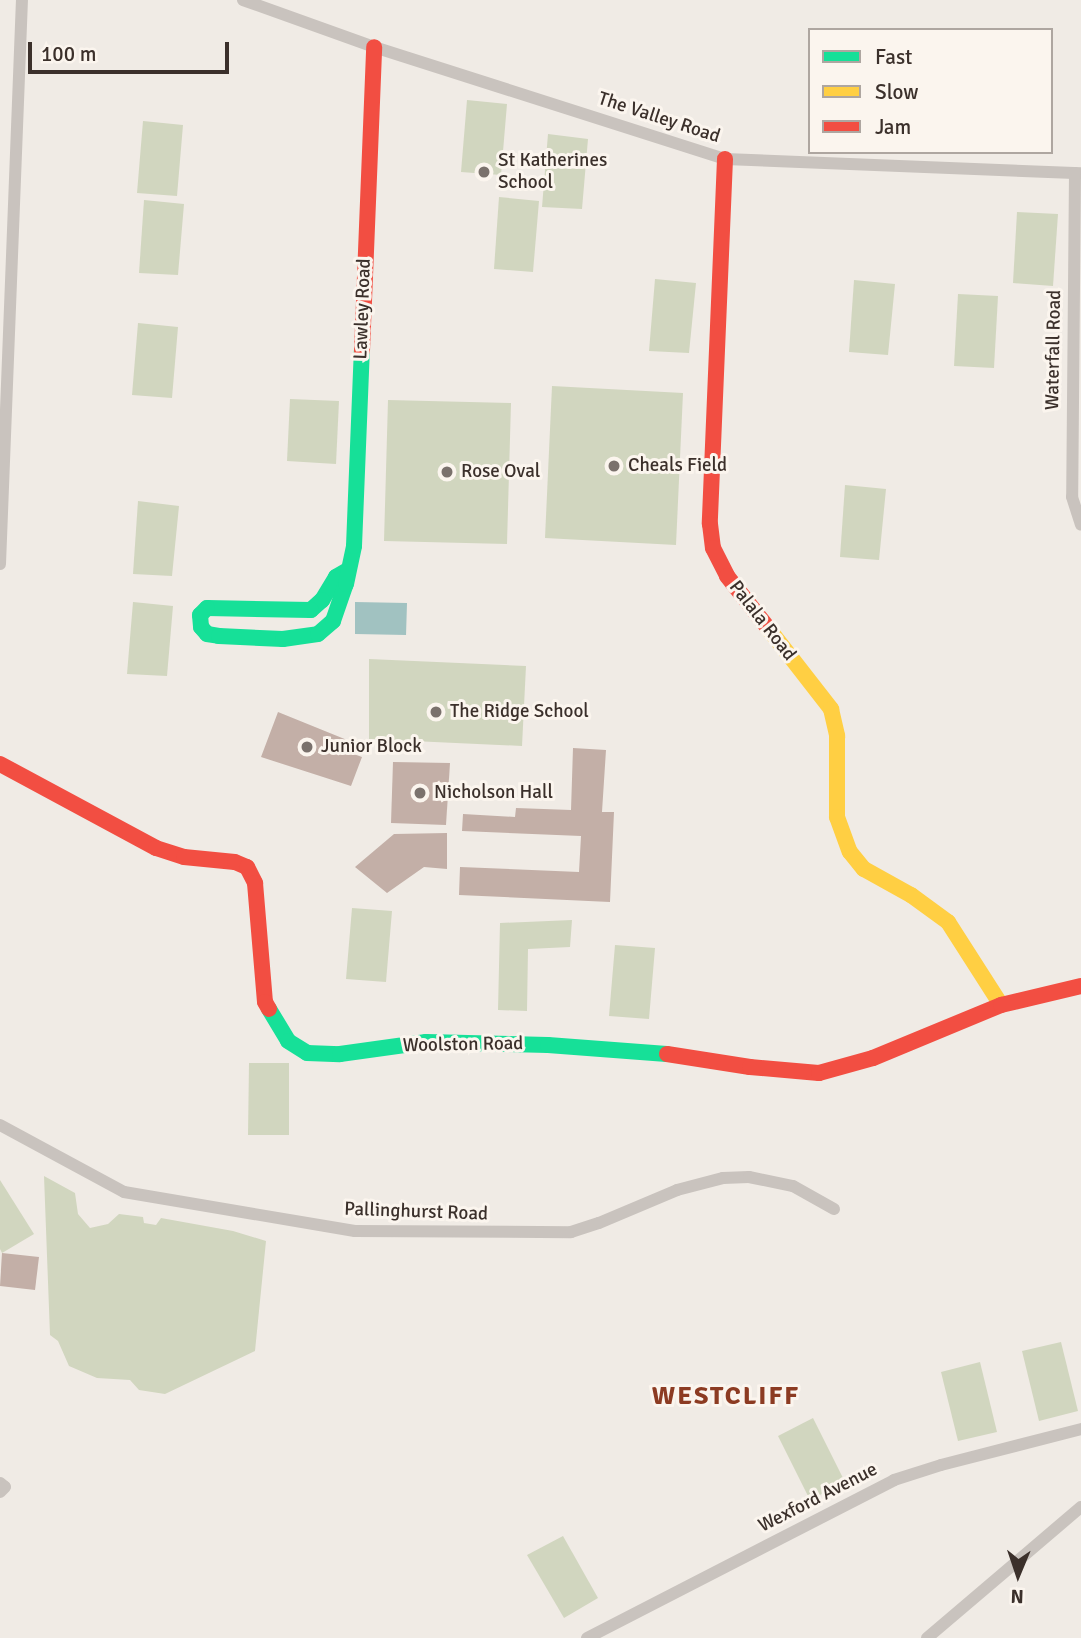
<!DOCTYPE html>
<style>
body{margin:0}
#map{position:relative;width:1081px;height:1638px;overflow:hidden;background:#f0ebe5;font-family:Signika,sans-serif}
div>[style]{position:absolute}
.green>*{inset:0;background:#d1d6bf}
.water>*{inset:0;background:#a1c2c1}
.building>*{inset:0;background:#c3afa7}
.street>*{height:12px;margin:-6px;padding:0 6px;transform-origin:6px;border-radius:6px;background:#c9c3be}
.fast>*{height:16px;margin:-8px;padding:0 8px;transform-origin:8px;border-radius:8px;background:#16e098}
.slow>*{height:16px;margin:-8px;padding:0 8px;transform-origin:8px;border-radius:8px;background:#ffcf43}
.jam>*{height:16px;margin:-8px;padding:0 8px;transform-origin:8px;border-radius:8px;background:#f24e42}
.dots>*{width:19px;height:19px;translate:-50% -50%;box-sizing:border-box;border:4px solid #fbf5ee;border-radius:50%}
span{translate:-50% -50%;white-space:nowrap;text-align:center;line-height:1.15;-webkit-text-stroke:6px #fbf5ee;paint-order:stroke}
.street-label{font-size:19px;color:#3b302b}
.poi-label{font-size:19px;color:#3b302b}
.left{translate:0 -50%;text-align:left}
.district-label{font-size:26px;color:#8c3b22;font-weight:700;letter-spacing:2px}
.legend{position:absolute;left:808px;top:28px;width:245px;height:126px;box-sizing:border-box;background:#fbf5ee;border:2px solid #aea6a0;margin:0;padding:9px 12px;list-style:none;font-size:21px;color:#3b302b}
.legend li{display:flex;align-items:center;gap:14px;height:35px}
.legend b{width:35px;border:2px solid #aea6a0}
.north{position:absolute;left:983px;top:1540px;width:70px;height:70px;-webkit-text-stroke:5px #fbf5ee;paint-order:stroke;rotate:182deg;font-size:19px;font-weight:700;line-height:28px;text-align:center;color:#3b302b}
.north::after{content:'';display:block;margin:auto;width:24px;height:32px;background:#3b302b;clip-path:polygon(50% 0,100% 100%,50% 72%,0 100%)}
.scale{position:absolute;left:28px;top:42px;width:201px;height:32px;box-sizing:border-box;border:4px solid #3b302b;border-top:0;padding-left:9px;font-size:21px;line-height:24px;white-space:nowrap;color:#3b302b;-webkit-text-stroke:5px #fbf5ee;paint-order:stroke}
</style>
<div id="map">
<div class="green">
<i style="clip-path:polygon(467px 100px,507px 104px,501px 175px,461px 172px)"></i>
<i style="clip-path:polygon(143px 121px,183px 125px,177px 196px,137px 193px)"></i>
<i style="clip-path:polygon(548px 134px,588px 139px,582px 209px,542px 207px)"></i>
<i style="clip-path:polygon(499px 197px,539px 201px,533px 272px,494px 269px)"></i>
<i style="clip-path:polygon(144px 200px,184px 204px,178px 275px,139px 273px)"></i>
<i style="clip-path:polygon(1017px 212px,1058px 214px,1053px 286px,1013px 283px)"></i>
<i style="clip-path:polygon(655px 279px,696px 283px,689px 353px,649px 351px)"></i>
<i style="clip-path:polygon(854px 280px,895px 284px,888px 355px,849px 352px)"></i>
<i style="clip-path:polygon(958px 294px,998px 296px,994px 368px,954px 366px)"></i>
<i style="clip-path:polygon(138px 323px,178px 327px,172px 398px,132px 395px)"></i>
<i style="clip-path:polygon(552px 386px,683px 393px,676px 545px,545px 538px)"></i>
<i style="clip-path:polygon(290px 399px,339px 401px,336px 464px,287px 461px)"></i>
<i style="clip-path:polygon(388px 400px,511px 403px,507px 544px,384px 541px)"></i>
<i style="clip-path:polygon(845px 485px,886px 489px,879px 560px,840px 557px)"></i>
<i style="clip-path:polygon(138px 501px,179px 506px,172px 576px,133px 574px)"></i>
<i style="clip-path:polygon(133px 602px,173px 606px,167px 676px,127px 674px)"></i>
<i style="clip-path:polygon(369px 659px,526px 666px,522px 746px,369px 739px)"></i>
<i style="clip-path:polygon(352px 908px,392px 911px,386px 982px,346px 979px)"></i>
<i style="clip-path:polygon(572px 920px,570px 947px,528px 949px,527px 1011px,498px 1010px,500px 923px)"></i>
<i style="clip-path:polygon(615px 945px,655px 948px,649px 1019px,609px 1016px)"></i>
<i style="clip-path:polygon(249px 1063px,289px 1063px,289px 1135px,248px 1135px)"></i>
<i style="clip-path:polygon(44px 1176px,75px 1193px,78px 1214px,90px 1228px,108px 1224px,119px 1214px,143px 1217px,144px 1223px,156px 1225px,161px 1218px,233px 1231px,266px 1241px,255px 1351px,165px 1394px,139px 1390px,130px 1380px,97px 1378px,69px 1366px,58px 1341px,50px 1335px)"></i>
<i style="clip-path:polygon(0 1180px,34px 1234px,2px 1253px,0 1249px)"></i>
<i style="clip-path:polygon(1061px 1342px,1078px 1411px,1039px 1421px,1022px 1351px)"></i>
<i style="clip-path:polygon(980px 1362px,997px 1432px,958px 1441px,941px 1372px)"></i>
<i style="clip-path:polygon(813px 1418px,845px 1482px,810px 1500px,778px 1436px)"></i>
<i style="clip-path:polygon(563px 1536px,598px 1598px,564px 1618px,527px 1555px)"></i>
</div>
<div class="water">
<i style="clip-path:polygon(355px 602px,407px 603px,406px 635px,355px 634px)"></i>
</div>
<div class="building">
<i style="clip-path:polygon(278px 712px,352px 742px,348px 752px,362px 757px,351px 786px,261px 757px)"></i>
<i style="clip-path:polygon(573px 748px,606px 750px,602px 812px,614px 812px,610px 902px,459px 895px,460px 867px,579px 872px,581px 836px,462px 831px,463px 814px,515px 817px,516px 808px,571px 810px)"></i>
<i style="clip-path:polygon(393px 762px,450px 763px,446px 825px,391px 823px)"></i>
<i style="clip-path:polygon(447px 833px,447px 869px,424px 867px,387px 893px,355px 867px,394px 834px)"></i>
<i style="clip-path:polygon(2px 1253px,39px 1257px,35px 1290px,0 1286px)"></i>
</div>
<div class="street">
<i style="left:243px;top:0;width:139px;rotate:19.7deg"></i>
<i style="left:374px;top:47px;width:368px;rotate:17.7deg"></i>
<i style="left:725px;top:159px;width:356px;rotate:2.3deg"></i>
<i style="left:1075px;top:173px;width:324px;rotate:90.5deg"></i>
<i style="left:1072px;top:497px;width:29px;rotate:72deg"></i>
<i style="left:0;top:564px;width:564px;rotate:-87.77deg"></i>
<i style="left:0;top:1125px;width:141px;rotate:28.4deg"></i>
<i style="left:124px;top:1192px;width:234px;rotate:9.6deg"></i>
<i style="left:355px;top:1231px;width:216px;rotate:0.3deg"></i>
<i style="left:571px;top:1232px;width:29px;rotate:-18deg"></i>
<i style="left:599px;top:1223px;width:85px;rotate:-22.9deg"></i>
<i style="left:677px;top:1190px;width:48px;rotate:-14.6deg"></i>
<i style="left:723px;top:1178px;width:26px;rotate:-2deg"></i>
<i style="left:749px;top:1177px;width:45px;rotate:11.6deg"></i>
<i style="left:793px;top:1186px;width:47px;rotate:29.3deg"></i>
<i style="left:0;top:1483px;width:6px;rotate:39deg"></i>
<i style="left:5px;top:1487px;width:7px;rotate:135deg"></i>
<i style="left:587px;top:1638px;width:345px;rotate:-27.2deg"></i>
<i style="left:894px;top:1480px;width:49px;rotate:-17.7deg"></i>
<i style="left:941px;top:1465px;width:145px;rotate:-14.4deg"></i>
<i style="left:927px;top:1638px;width:202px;rotate:-40.4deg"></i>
</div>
<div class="fast">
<i style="left:348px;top:570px;width:14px;rotate:150deg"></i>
<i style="left:336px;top:577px;width:27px;rotate:121deg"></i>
<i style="left:322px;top:600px;width:15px;rotate:138deg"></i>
<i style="left:311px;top:610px;width:104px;rotate:-178.9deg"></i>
<i style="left:207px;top:608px;width:10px;rotate:135deg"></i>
<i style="left:200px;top:615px;width:12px;rotate:85deg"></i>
<i style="left:201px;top:627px;width:9px;rotate:49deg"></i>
<i style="left:207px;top:634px;width:12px;rotate:9deg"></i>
<i style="left:219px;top:636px;width:64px;rotate:2.7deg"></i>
<i style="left:283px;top:639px;width:35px;rotate:-8deg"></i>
<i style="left:318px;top:634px;width:20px;rotate:-41deg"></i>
<i style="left:333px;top:621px;width:39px;rotate:-71deg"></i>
<i style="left:346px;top:584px;width:39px;rotate:-78deg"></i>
<i style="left:354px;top:546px;width:195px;rotate:-87.7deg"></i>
<i style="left:269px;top:1009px;width:37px;rotate:59deg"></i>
<i style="left:288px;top:1041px;width:22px;rotate:32deg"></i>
<i style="left:307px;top:1053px;width:33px;rotate:2deg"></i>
<i style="left:340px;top:1054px;width:87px;rotate:-7.9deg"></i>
<i style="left:426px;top:1042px;width:122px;rotate:1.4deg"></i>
<i style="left:548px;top:1045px;width:119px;rotate:4.3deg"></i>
</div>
<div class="slow">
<i style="left:768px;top:628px;width:103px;rotate:52.1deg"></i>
<i style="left:831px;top:709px;width:28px;rotate:77deg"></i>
<i style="left:837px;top:736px;width:81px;rotate:90deg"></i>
<i style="left:837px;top:817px;width:37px;rotate:70deg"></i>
<i style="left:850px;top:852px;width:22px;rotate:51deg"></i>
<i style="left:864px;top:869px;width:54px;rotate:29deg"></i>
<i style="left:911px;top:895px;width:46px;rotate:36.1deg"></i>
<i style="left:948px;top:922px;width:98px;rotate:57.4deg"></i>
</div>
<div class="jam">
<i style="left:725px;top:159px;width:365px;rotate:92.4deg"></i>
<i style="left:710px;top:524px;width:24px;rotate:83deg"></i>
<i style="left:713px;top:548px;width:31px;rotate:63deg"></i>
<i style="left:727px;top:576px;width:66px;rotate:51.7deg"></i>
<i style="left:362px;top:351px;width:304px;rotate:-87.7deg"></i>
<i style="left:0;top:764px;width:177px;rotate:28.3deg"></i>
<i style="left:156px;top:848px;width:29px;rotate:18deg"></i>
<i style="left:184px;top:857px;width:51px;rotate:5.6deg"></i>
<i style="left:235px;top:862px;width:13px;rotate:23deg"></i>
<i style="left:247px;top:867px;width:18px;rotate:63deg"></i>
<i style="left:255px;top:883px;width:119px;rotate:85.2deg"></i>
<i style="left:265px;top:1002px;width:8px;rotate:60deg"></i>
<i style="left:667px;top:1054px;width:84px;rotate:8.9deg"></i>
<i style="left:750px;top:1067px;width:69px;rotate:5deg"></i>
<i style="left:819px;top:1073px;width:56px;rotate:-15.5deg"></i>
<i style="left:873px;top:1058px;width:139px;rotate:-22.5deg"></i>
<i style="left:1001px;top:1005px;width:82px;rotate:-13.4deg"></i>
</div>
<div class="dots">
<i style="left:484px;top:172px;background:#7a716c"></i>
<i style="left:614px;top:466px;background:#7a716c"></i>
<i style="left:447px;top:472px;background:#7a716c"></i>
<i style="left:436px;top:712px;background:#7a716c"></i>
<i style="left:307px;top:747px;background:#7a716c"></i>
<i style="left:420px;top:793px;background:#7a716c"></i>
</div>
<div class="street-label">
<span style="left:659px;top:118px;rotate:18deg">The Valley Road</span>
<span style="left:363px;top:309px;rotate:-88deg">Lawley Road</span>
<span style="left:1054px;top:350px;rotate:-89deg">Waterfall Road</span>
<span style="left:762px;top:621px;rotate:52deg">Palala Road</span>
<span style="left:463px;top:1045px;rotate:-1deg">Woolston Road</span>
<span style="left:416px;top:1212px;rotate:2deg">Pallinghurst Road</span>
<span style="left:818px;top:1498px;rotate:-27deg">Wexford Avenue</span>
</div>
<div class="poi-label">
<span class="left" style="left:498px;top:172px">St Katherines<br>School</span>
<span class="left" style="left:628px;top:466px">Cheals Field</span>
<span class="left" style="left:461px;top:472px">Rose Oval</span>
<span class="left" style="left:450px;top:712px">The Ridge School</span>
<span class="left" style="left:321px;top:747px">Junior Block</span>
<span class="left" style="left:434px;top:793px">Nicholson Hall</span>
</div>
<div class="district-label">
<span style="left:726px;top:1397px">WESTCLIFF</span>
</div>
<ul class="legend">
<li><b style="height:9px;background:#16e098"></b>Fast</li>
<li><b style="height:9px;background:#ffcf43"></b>Slow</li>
<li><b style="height:9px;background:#f24e42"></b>Jam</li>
</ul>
<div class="north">N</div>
<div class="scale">100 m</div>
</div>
